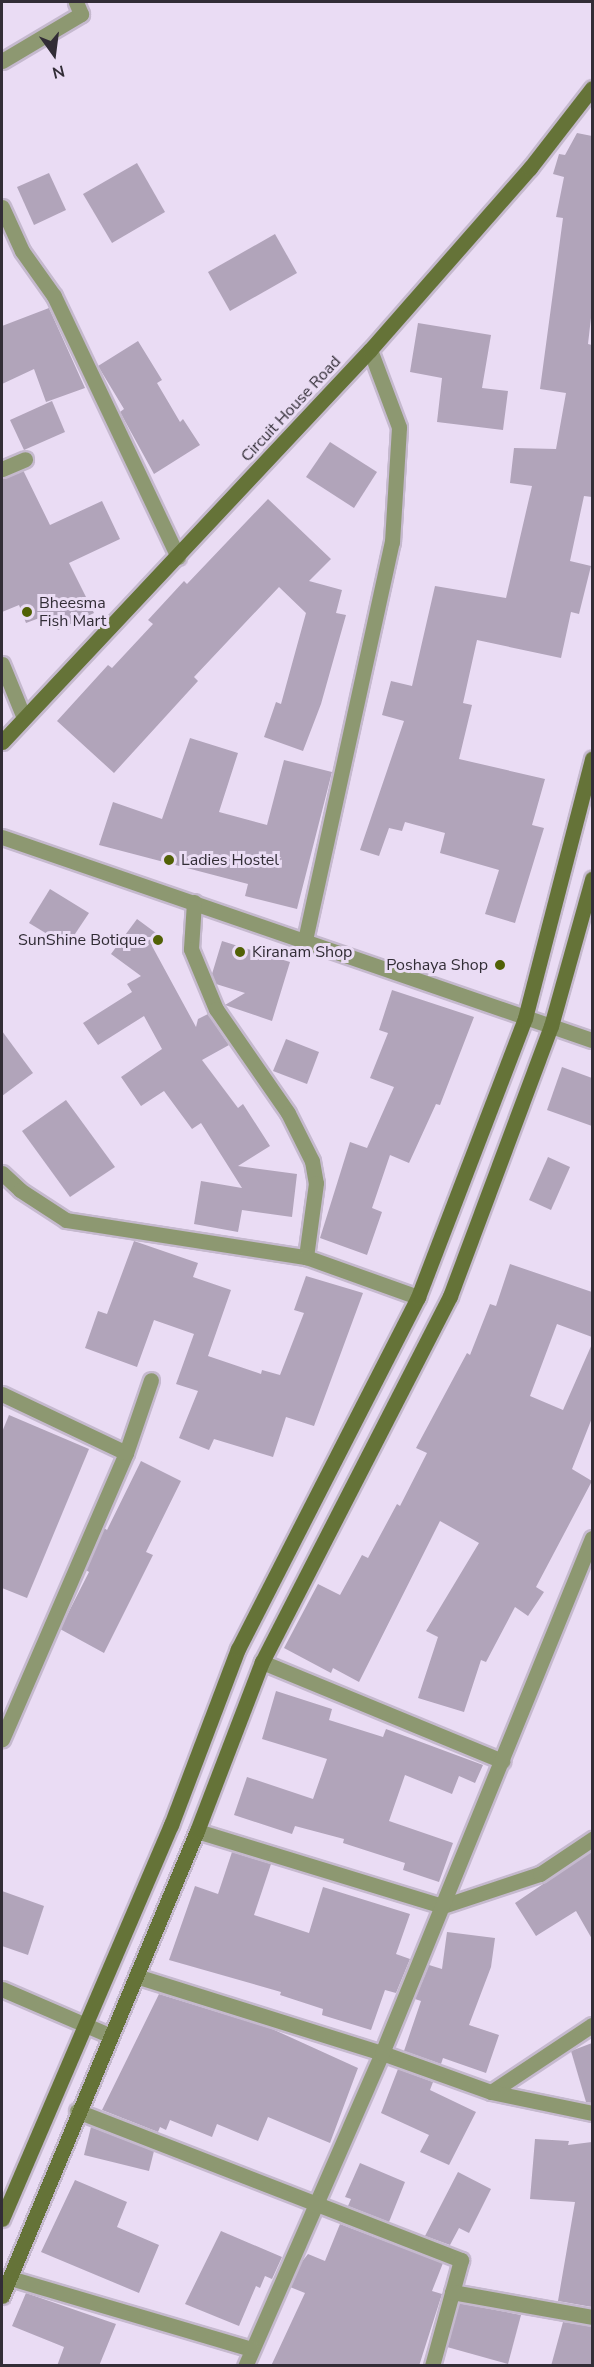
<!DOCTYPE html>
<style>
body{margin:0}
#map{position:relative;width:594px;height:2367px;overflow:hidden;background:#eadcf4;font-family:"Nunito Sans",sans-serif}
div>[style]{position:absolute}
.building>*{inset:0;background:#b1a4ba}
.roads{filter:drop-shadow(2px 0 #c5b9ce) drop-shadow(-2px 0 #c5b9ce) drop-shadow(0 2px #c5b9ce) drop-shadow(0 -2px #c5b9ce)}
.street>*{height:15px;margin:-7.5px;padding:0 7.5px;transform-origin:7.5px;border-radius:7.5px;background:#8d9871}
.secondary>*{height:15px;margin:-7.5px;padding:0 7.5px;transform-origin:7.5px;border-radius:7.5px;background:#657338}
.dots>*{width:16px;height:16px;translate:-50% -50%;box-sizing:border-box;border:3px solid #eadcf4;border-radius:50%}
span{translate:-50% -50%;white-space:nowrap;text-align:center;line-height:1.15;-webkit-text-stroke:6px #eadcf4;paint-order:stroke}
.street-label{font-size:16px;color:#322d36}
.poi-label{font-size:16px;color:#322d36}
.left{translate:0 -50%;text-align:left}
.right{translate:-100% -50%;text-align:right}
.frame{position:absolute;inset:0;border:3px solid #322d36;pointer-events:none}
.north{position:absolute;left:24px;top:24px;width:60px;height:60px;-webkit-text-stroke:4px #eadcf4;paint-order:stroke;rotate:166deg;font-size:16px;font-weight:700;line-height:24px;text-align:center;color:#322d36}
.north::after{content:'';display:block;margin:auto;width:21px;height:27px;background:#322d36;clip-path:polygon(50% 0,100% 100%,50% 72%,0 100%)}
</style>
<div id="map">
<div class="building">
<i style="clip-path:polygon(577px 133px,592px 136px,592px 309px,588px 344px,592px 345px,592px 497px,584px 496px,570px 561px,591px 566px,579px 614px,571px 612px,561px 658px,477px 640px,463px 703px,472px 705px,459px 759px,545px 779px,532px 825px,544px 828px,515px 923px,485px 914px,499px 870px,440px 853px,445px 833px,405px 822px,402px 831px,389px 828px,379px 856px,360px 850px,404px 721px,382px 715px,391px 681px,412px 686px,435px 586px,506px 598px,532px 486px,510px 483px,514px 448px,556px 449px,566px 393px,540px 389px,563px 218px,556px 217px,564px 177px,553px 174px,559px 154px,565px 155px)"></i>
<i style="clip-path:polygon(137px 163px,165px 212px,112px 243px,83px 194px)"></i>
<i style="clip-path:polygon(49px 173px,66px 210px,34px 225px,17px 187px)"></i>
<i style="clip-path:polygon(275px 234px,297px 273px,230px 311px,208px 272px)"></i>
<i style="clip-path:polygon(49px 308px,85px 388px,46px 402px,34px 369px,2px 384px,2px 326px)"></i>
<i style="clip-path:polygon(418px 323px,491px 335px,482px 388px,508px 391px,503px 430px,437px 422px,442px 378px,410px 372px)"></i>
<i style="clip-path:polygon(138px 341px,162px 380px,157px 383px,180px 422px,183px 419px,200px 445px,154px 474px,120px 412px,124px 409px,98px 366px)"></i>
<i style="clip-path:polygon(52px 401px,65px 432px,24px 450px,10px 420px)"></i>
<i style="clip-path:polygon(330px 442px,377px 472px,354px 508px,306px 477px)"></i>
<i style="clip-path:polygon(23px 470px,50px 525px,102px 501px,120px 539px,69px 563px,94px 613px,58px 630px,50px 614px,26px 623px,19px 605px,2px 612px,2px 479px)"></i>
<i style="clip-path:polygon(268px 499px,331px 559px,309px 581px,342px 590px,336px 613px,346px 615px,321px 704px,303px 751px,264px 737px,276px 702px,281px 704px,306px 613px,279px 587px,194px 677px,198px 681px,114px 773px,57px 721px,108px 665px,112px 668px,153px 624px,148px 620px,184px 581px,187px 584px)"></i>
<i style="clip-path:polygon(190px 738px,238px 753px,219px 812px,267px 825px,284px 760px,332px 772px,297px 909px,245px 896px,248px 884px,99px 845px,113px 802px,162px 819px)"></i>
<i style="clip-path:polygon(50px 889px,89px 913px,67px 946px,29px 923px)"></i>
<i style="clip-path:polygon(137px 919px,160px 936px,152px 946px,196px 1027px,198px 1019px,208px 1014px,229px 1045px,202px 1060px,238px 1108px,243px 1104px,270px 1146px,238px 1166px,297px 1174px,292px 1217px,242px 1210px,238px 1232px,194px 1224px,201px 1181px,242px 1188px,201px 1123px,192px 1129px,164px 1091px,141px 1106px,121px 1077px,162px 1049px,144px 1016px,98px 1045px,83px 1023px,132px 992px,127px 984px,141px 976px,111px 954px)"></i>
<i style="clip-path:polygon(222px 941px,290px 962px,272px 1021px,225px 1005px,245px 993px,216px 984px,212px 974px)"></i>
<i style="clip-path:polygon(392px 990px,474px 1017px,440px 1105px,436px 1104px,409px 1163px,390px 1155px,372px 1208px,382px 1212px,367px 1255px,320px 1238px,350px 1142px,367px 1148px,394px 1087px,370px 1078px,388px 1033px,379px 1030px)"></i>
<i style="clip-path:polygon(2px 1031px,33px 1073px,2px 1096px)"></i>
<i style="clip-path:polygon(286px 1039px,319px 1052px,307px 1084px,273px 1071px)"></i>
<i style="clip-path:polygon(562px 1067px,592px 1078px,592px 1126px,547px 1110px)"></i>
<i style="clip-path:polygon(66px 1100px,115px 1167px,70px 1197px,22px 1131px)"></i>
<i style="clip-path:polygon(548px 1157px,570px 1167px,551px 1210px,529px 1200px)"></i>
<i style="clip-path:polygon(134px 1241px,198px 1263px,193px 1277px,231px 1290px,208px 1356px,261px 1374px,262px 1370px,280px 1375px,304px 1313px,294px 1310px,306px 1276px,363px 1293px,314px 1426px,286px 1417px,273px 1457px,214px 1439px,209px 1450px,179px 1438px,198px 1391px,176px 1384px,194px 1334px,154px 1320px,137px 1367px,85px 1348px,98px 1311px,107px 1314px)"></i>
<i style="clip-path:polygon(510px 1264px,592px 1292px,592px 1337px,557px 1324px,530px 1396px,563px 1410px,592px 1344px,592px 1418px,572px 1469px,592px 1481px,536px 1587px,544px 1592px,528px 1616px,515px 1607px,486px 1662px,481px 1660px,464px 1712px,418px 1698px,438px 1637px,426px 1631px,479px 1543px,440px 1521px,359px 1682px,333px 1668px,331px 1673px,284px 1648px,318px 1584px,340px 1595px,362px 1555px,368px 1558px,397px 1504px,400px 1506px,427px 1453px,416px 1448px,467px 1353px,470px 1355px,490px 1304px,496px 1306px)"></i>
<i style="clip-path:polygon(9px 1415px,89px 1449px,27px 1598px,2px 1588px,2px 1432px)"></i>
<i style="clip-path:polygon(141px 1461px,181px 1481px,146px 1552px,153px 1555px,104px 1653px,60px 1629px,89px 1572px,86px 1570px,104px 1528px,107px 1530px)"></i>
<i style="clip-path:polygon(276px 1691px,332px 1709px,329px 1720px,383px 1737px,386px 1729px,483px 1765px,475px 1783px,459px 1776px,452px 1794px,405px 1775px,389px 1821px,453px 1843px,439px 1882px,403px 1870px,405px 1863px,343px 1843px,344px 1839px,295px 1826px,292px 1834px,234px 1815px,247px 1777px,313px 1799px,327px 1759px,262px 1739px)"></i>
<i style="clip-path:polygon(592px 1851px,592px 1939px,576px 1911px,536px 1936px,515px 1903px)"></i>
<i style="clip-path:polygon(232px 1852px,271px 1864px,254px 1915px,309px 1933px,323px 1887px,410px 1914px,396px 1954px,410px 1959px,396px 1993px,385px 1990px,371px 2030px,322px 2015px,323px 2009px,280px 1995px,281px 1992px,169px 1960px,195px 1886px,218px 1894px)"></i>
<i style="clip-path:polygon(2px 1891px,44px 1906px,28px 1955px,2px 1946px)"></i>
<i style="clip-path:polygon(447px 1932px,495px 1938px,491px 1967px,469px 2025px,499px 2035px,486px 2073px,443px 2058px,441px 2064px,404px 2051px,421px 2001px,415px 1999px,429px 1965px,442px 1969px)"></i>
<i style="clip-path:polygon(159px 1994px,270px 2028px,358px 2068px,330px 2143px,268px 2117px,258px 2141px,217px 2124px,212px 2137px,170px 2120px,166px 2130px,160px 2127px,158px 2132px,102px 2110px)"></i>
<i style="clip-path:polygon(592px 2043px,592px 2103px,586px 2102px,571px 2051px)"></i>
<i style="clip-path:polygon(398px 2069px,433px 2082px,430px 2090px,476px 2112px,449px 2165px,420px 2152px,429px 2135px,381px 2113px)"></i>
<i style="clip-path:polygon(91px 2127px,154px 2151px,149px 2171px,84px 2155px)"></i>
<i style="clip-path:polygon(535px 2139px,569px 2141px,568px 2145px,592px 2142px,592px 2307px,558px 2301px,575px 2202px,530px 2199px)"></i>
<i style="clip-path:polygon(360px 2163px,405px 2182px,389px 2222px,348px 2206px,351px 2199px,345px 2197px)"></i>
<i style="clip-path:polygon(458px 2172px,491px 2189px,469px 2233px,459px 2228px,450px 2245px,425px 2236px)"></i>
<i style="clip-path:polygon(75px 2180px,127px 2202px,117px 2227px,159px 2245px,139px 2293px,41px 2252px)"></i>
<i style="clip-path:polygon(340px 2224px,443px 2263px,432px 2291px,442px 2294px,419px 2366px,271px 2366px,305px 2293px,290px 2287px,300px 2264px,308px 2254px,325px 2261px)"></i>
<i style="clip-path:polygon(221px 2231px,282px 2257px,272px 2279px,265px 2276px,260px 2288px,256px 2286px,239px 2326px,185px 2304px)"></i>
<i style="clip-path:polygon(26px 2293px,116px 2324px,99px 2366px,57px 2366px,64px 2347px,12px 2326px)"></i>
<i style="clip-path:polygon(459px 2303px,521px 2315px,508px 2364px,447px 2347px)"></i>
<i style="clip-path:polygon(563px 2322px,592px 2326px,592px 2366px,551px 2366px)"></i>
</div>
<div class="roads">
<div class="street">
<i style="left:2px;top:61px;width:92px;rotate:-30.7deg"></i>
<i style="left:81px;top:14px;width:13px;rotate:-113deg"></i>
<i style="left:2px;top:207px;width:48px;rotate:65.6deg"></i>
<i style="left:22px;top:251px;width:55px;rotate:54.6deg"></i>
<i style="left:54px;top:296px;width:289px;rotate:64.6deg"></i>
<i style="left:2px;top:469px;width:25px;rotate:-23deg"></i>
<i style="left:2px;top:664px;width:58px;rotate:67.8deg"></i>
<i style="left:2px;top:837px;width:624px;rotate:18.99deg"></i>
<i style="left:194px;top:902px;width:47px;rotate:93.7deg"></i>
<i style="left:191px;top:949px;width:65px;rotate:67.4deg"></i>
<i style="left:216px;top:1009px;width:126px;rotate:55.3deg"></i>
<i style="left:288px;top:1113px;width:54px;rotate:63.4deg"></i>
<i style="left:312px;top:1161px;width:22px;rotate:80deg"></i>
<i style="left:316px;top:1183px;width:75px;rotate:97.7deg"></i>
<i style="left:305px;top:940px;width:407px;rotate:-77.7deg"></i>
<i style="left:392px;top:542px;width:115px;rotate:-86.5deg"></i>
<i style="left:399px;top:427px;width:82px;rotate:-110.6deg"></i>
<i style="left:2px;top:1173px;width:25px;rotate:43deg"></i>
<i style="left:20px;top:1190px;width:55px;rotate:33.1deg"></i>
<i style="left:66px;top:1220px;width:243px;rotate:8.8deg"></i>
<i style="left:306px;top:1257px;width:119px;rotate:19.7deg"></i>
<i style="left:2px;top:1394px;width:137px;rotate:25.4deg"></i>
<i style="left:126px;top:1453px;width:312px;rotate:113.4deg"></i>
<i style="left:126px;top:1453px;width:77px;rotate:-71.1deg"></i>
<i style="left:262px;top:1662px;width:260px;rotate:22.4deg"></i>
<i style="left:197px;top:1831px;width:257px;rotate:17deg"></i>
<i style="left:443px;top:1906px;width:102px;rotate:-18.3deg"></i>
<i style="left:540px;top:1874px;width:63px;rotate:-33.9deg"></i>
<i style="left:136px;top:1976px;width:258px;rotate:17.4deg"></i>
<i style="left:382px;top:2053px;width:342px;rotate:113.6deg"></i>
<i style="left:2px;top:1989px;width:116px;rotate:23.3deg"></i>
<i style="left:592px;top:2025px;width:121px;rotate:146.4deg"></i>
<i style="left:491px;top:2092px;width:103px;rotate:11.7deg"></i>
<i style="left:491px;top:2092px;width:116px;rotate:-160.3deg"></i>
<i style="left:382px;top:2053px;width:556px;rotate:-67.82deg"></i>
<i style="left:77px;top:2111px;width:412px;rotate:21.2deg"></i>
<i style="left:461px;top:2260px;width:110px;rotate:105.3deg"></i>
<i style="left:10px;top:2278px;width:252px;rotate:16.4deg"></i>
<i style="left:452px;top:2292px;width:142px;rotate:10.1deg"></i>
</div>
<div class="secondary">
<i style="left:2px;top:742px;width:538px;rotate:-46.81deg"></i>
<i style="left:370px;top:350px;width:242px;rotate:-48.7deg"></i>
<i style="left:530px;top:168px;width:101px;rotate:-52.2deg"></i>
<i style="left:2px;top:2219px;width:429px;rotate:-66.8deg"></i>
<i style="left:171px;top:1825px;width:188px;rotate:-69.2deg"></i>
<i style="left:238px;top:1649px;width:395px;rotate:-62.9deg"></i>
<i style="left:418px;top:1297px;width:299px;rotate:-69deg"></i>
<i style="left:525px;top:1018px;width:268px;rotate:-75.5deg"></i>
<i style="left:2px;top:2296px;width:504px;rotate:-67.25deg"></i>
<i style="left:197px;top:1831px;width:181px;rotate:-69deg"></i>
<i style="left:262px;top:1662px;width:411px;rotate:-62.8deg"></i>
<i style="left:450px;top:1296px;width:288px;rotate:-69.5deg"></i>
<i style="left:551px;top:1026px;width:153px;rotate:-74.4deg"></i>
</div>
</div>
<div class="dots">
<i style="left:27px;top:612px;background:#516105"></i>
<i style="left:169px;top:860px;background:#516105"></i>
<i style="left:158px;top:940px;background:#516105"></i>
<i style="left:240px;top:952px;background:#516105"></i>
<i style="left:500px;top:965px;background:#516105"></i>
</div>
<div class="street-label">
<span style="left:291px;top:409px;rotate:-47deg">Circuit House Road</span>
</div>
<div class="poi-label">
<span class="left" style="left:39px;top:612px">Bheesma<br>Fish Mart</span>
<span class="left" style="left:181px;top:860px">Ladies Hostel</span>
<span class="right" style="left:146px;top:940px">SunShine Botique</span>
<span class="left" style="left:252px;top:952px">Kiranam Shop</span>
<span class="right" style="left:488px;top:965px">Poshaya Shop</span>
</div>
<div class="frame"></div>
<div class="north">N</div>
</div>
